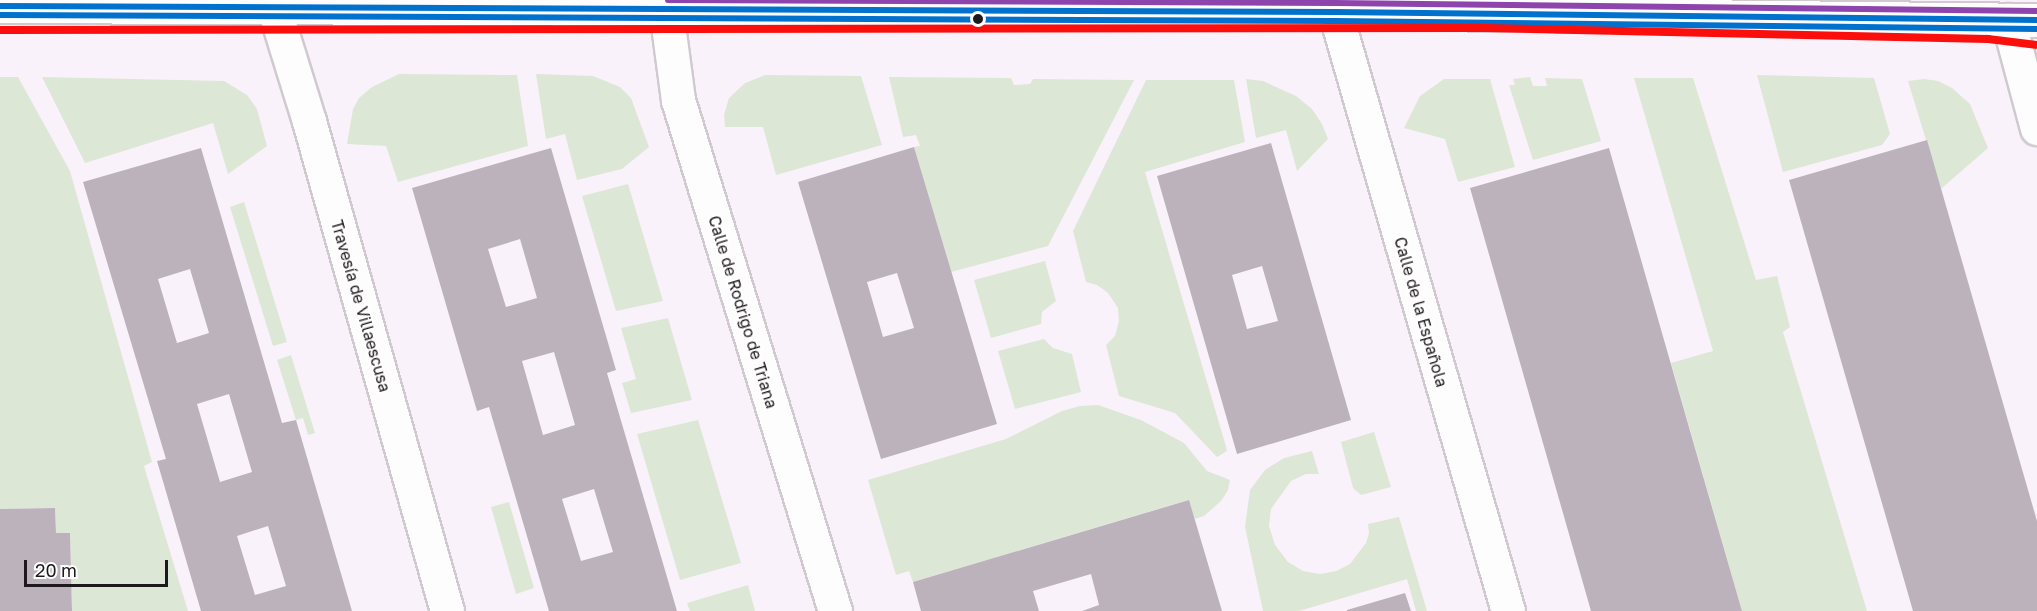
<!DOCTYPE html>
<meta charset="utf-8">
<style>
body{margin:0}
#map{position:relative;width:2037px;height:611px;overflow:hidden;background:#faf2fa;font-family:"Golos Text",sans-serif}
div>[style]{position:absolute}
.green>*{inset:0;background:#dde7d6}
.building>*{inset:0;background:#bcb2bc}
.roads{filter:drop-shadow(2px 0 #d0cad0) drop-shadow(-2px 0 #d0cad0) drop-shadow(0 2px #d0cad0) drop-shadow(0 -2px #d0cad0)}
.street>*{height:33px;margin:-16.5px;padding:0 16.5px;transform-origin:16.5px;border-radius:16.5px;background:#fefdfe}
.bus-1>*{height:6px;margin:-3px;padding:0 3px;transform-origin:3px;border-radius:3px;background:#0072ce}
.bus-2>*{height:6px;margin:-3px;padding:0 3px;transform-origin:3px;border-radius:3px;background:#0072ce}
.bus-3>*{height:6px;margin:-3px;padding:0 3px;transform-origin:3px;border-radius:3px;background:#8e44ad}
.metro-1>*{height:8px;margin:-4px;padding:0 4px;transform-origin:4px;border-radius:4px;background:#fb0f0c}
.dots>*{width:16px;height:16px;translate:-50% -50%;box-sizing:border-box;border:3px solid #fff;border-radius:50%}
span{translate:-50% -50%;white-space:nowrap;text-align:center;line-height:1.15;-webkit-text-stroke:4.5px #fff;paint-order:stroke}
.street-label{font-size:16px;color:#1e191d}
.scale{position:absolute;left:24px;top:560px;width:144px;height:27px;box-sizing:border-box;border:3px solid #1e191d;border-top:0;padding-left:8px;font-size:18px;line-height:21px;white-space:nowrap;color:#1e191d;-webkit-text-stroke:4px #fff;paint-order:stroke}
</style>
<div id="map">
<div class="green">
<i style="clip-path:polygon(399px 74px,517px 75px,528px 146px,398px 182px,386px 146px,347px 144px,353px 109px,359px 98px,372px 87px)"></i>
<i style="clip-path:polygon(536px 74px,593px 76px,620px 87px,631px 98px,649px 147px,622px 169px,577px 180px,565px 134px,546px 139px)"></i>
<i style="clip-path:polygon(765px 75px,861px 76px,882px 145px,776px 175px,763px 127px,725px 127px,724px 115px,729px 98px,745px 83px)"></i>
<i style="clip-path:polygon(1757px 75px,1874px 78px,1890px 134px,1882px 145px,1783px 172px)"></i>
<i style="clip-path:polygon(0 77px,18px 77px,70px 171px,152px 462px,144px 466px,188px 611px,72px 611px,70px 533px,56px 533px,55px 508px,0 509px)"></i>
<i style="clip-path:polygon(42px 77px,224px 81px,247px 95px,257px 109px,267px 146px,228px 174px,213px 123px,85px 163px)"></i>
<i style="clip-path:polygon(889px 77px,1011px 78px,1014px 85px,1030px 84px,1033px 79px,1134px 80px,1048px 246px,951px 272px,914px 147px,920px 146px,916px 135px,903px 137px)"></i>
<i style="clip-path:polygon(1530px 77px,1533px 86px,1547px 86px,1545px 78px,1582px 79px,1601px 141px,1533px 160px,1509px 85px,1515px 85px,1513px 79px)"></i>
<i style="clip-path:polygon(1634px 78px,1693px 78px,1756px 280px,1777px 276px,1790px 327px,1783px 332px,1867px 611px,1742px 611px,1671px 363px,1713px 351px)"></i>
<i style="clip-path:polygon(1246px 79px,1263px 81px,1296px 96px,1312px 109px,1322px 124px,1328px 139px,1297px 171px,1286px 130px,1256px 138px)"></i>
<i style="clip-path:polygon(1444px 79px,1490px 79px,1515px 167px,1458px 182px,1445px 139px,1404px 128px,1420px 96px)"></i>
<i style="clip-path:polygon(1924px 79px,1938px 81px,1952px 88px,1970px 104px,1988px 148px,1941px 189px,1908px 81px)"></i>
<i style="clip-path:polygon(1146px 80px,1234px 80px,1245px 142px,1145px 172px,1225px 443px,1227px 451px,1217px 457px,1175px 413px,1119px 396px,1106px 345px,1115px 336px,1119px 321px,1118px 308px,1108px 293px,1097px 285px,1086px 282px,1073px 231px)"></i>
<i style="clip-path:polygon(628px 184px,663px 301px,616px 311px,582px 196px)"></i>
<i style="clip-path:polygon(244px 202px,287px 342px,273px 346px,230px 207px)"></i>
<i style="clip-path:polygon(1045px 261px,1056px 301px,1042px 312px,1041px 324px,991px 338px,974px 280px)"></i>
<i style="clip-path:polygon(668px 318px,692px 400px,631px 413px,622px 383px,636px 379px,621px 328px)"></i>
<i style="clip-path:polygon(1044px 339px,1053px 348px,1072px 354px,1081px 392px,1015px 409px,998px 351px)"></i>
<i style="clip-path:polygon(291px 355px,315px 433px,308px 435px,303px 418px,296px 420px,277px 360px)"></i>
<i style="clip-path:polygon(1098px 405px,1141px 420px,1184px 443px,1207px 471px,1230px 480px,1228px 490px,1221px 501px,1204px 516px,1195px 519px,1188px 500px,913px 582px,909px 571px,896px 575px,868px 480px,1006px 439px,1062px 411px,1080px 406px)"></i>
<i style="clip-path:polygon(698px 420px,741px 563px,680px 580px,637px 434px)"></i>
<i style="clip-path:polygon(1374px 432px,1391px 487px,1361px 495px,1353px 488px,1341px 442px)"></i>
<i style="clip-path:polygon(1312px 451px,1319px 474px,1306px 474px,1291px 481px,1271px 509px,1269px 526px,1275px 545px,1288px 562px,1303px 571px,1320px 574px,1336px 571px,1350px 564px,1366px 543px,1369px 533px,1368px 524px,1399px 517px,1427px 611px,1416px 611px,1407px 579px,1299px 611px,1263px 611px,1245px 527px,1250px 490px,1265px 470px,1284px 458px)"></i>
<i style="clip-path:polygon(509px 502px,534px 588px,516px 594px,491px 507px)"></i>
<i style="clip-path:polygon(748px 585px,755px 611px,690px 611px,687px 603px)"></i>
</div>
<div class="building">
<i style="clip-path:polygon(1927px 140px,2037px 521px,2037px 611px,1913px 611px,1789px 180px)"></i>
<i style="clip-path:polygon(evenodd,1271px 143px,1351px 420px,1237px 454px,1157px 176px,1271px 143px,1262px 266px,1278px 321px,1247px 329px,1232px 275px,1262px 266px)"></i>
<i style="clip-path:polygon(evenodd,914px 147px,997px 424px,881px 459px,798px 182px,914px 147px,897px 273px,914px 328px,883px 337px,867px 282px,897px 273px)"></i>
<i style="clip-path:polygon(evenodd,201px 148px,282px 423px,296px 420px,352px 611px,201px 611px,157px 461px,166px 459px,83px 182px,201px 148px,190px 269px,209px 333px,177px 343px,158px 279px,190px 269px,201px 148px,229px 394px,252px 472px,220px 482px,197px 404px,229px 394px,201px 148px,268px 526px,286px 586px,255px 595px,237px 536px,268px 526px)"></i>
<i style="clip-path:polygon(evenodd,551px 148px,616px 370px,607px 373px,677px 611px,549px 611px,489px 407px,477px 411px,412px 188px,551px 148px,520px 239px,537px 298px,506px 307px,488px 249px,520px 239px,551px 148px,554px 352px,575px 425px,543px 435px,522px 361px,554px 352px,551px 148px,594px 489px,613px 552px,581px 561px,562px 499px,594px 489px)"></i>
<i style="clip-path:polygon(1609px 148px,1703px 476px,1742px 611px,1591px 611px,1470px 188px)"></i>
<i style="clip-path:polygon(1189px 500px,1222px 611px,1082px 611px,1099px 605px,1091px 574px,1033px 591px,1039px 611px,921px 611px,913px 582px)"></i>
<i style="clip-path:polygon(55px 508px,56px 533px,70px 533px,72px 611px,0 611px,0 509px)"></i>
<i style="clip-path:polygon(1405px 593px,1411px 611px,1347px 611px,1347px 610px)"></i>
</div>
<div class="roads">
<div class="street">
<i style="left:0;top:6px;width:1335px;rotate:0.26deg"></i>
<i style="left:1335px;top:12px;width:702px;rotate:0.65deg"></i>
<i style="left:274px;top:8px;width:118px;rotate:72.8deg"></i>
<i style="left:309px;top:121px;width:509px;rotate:74.27deg"></i>
<i style="left:666px;top:10px;width:91px;rotate:82.4deg"></i>
<i style="left:678px;top:100px;width:535px;rotate:72.92deg"></i>
<i style="left:1335px;top:12px;width:623px;rotate:73.89deg"></i>
<i style="left:2008px;top:20px;width:112px;rotate:75deg"></i>
</div>
</div>
<div class="bus-1">
<i style="left:0;top:6px;width:1335px;rotate:0.26deg"></i>
<i style="left:1335px;top:12px;width:702px;rotate:0.65deg"></i>
</div>
<div class="bus-2">
<i style="left:0;top:15px;width:1335px;rotate:0.26deg"></i>
<i style="left:1335px;top:21px;width:702px;rotate:0.65deg"></i>
</div>
<div class="bus-3">
<i style="left:668px;top:0;width:667px;rotate:0.26deg"></i>
<i style="left:1335px;top:3px;width:702px;rotate:0.65deg"></i>
</div>
<div class="metro-1">
<i style="left:0;top:30px;width:1485px;rotate:-0.08deg"></i>
<i style="left:1485px;top:28px;width:503px;rotate:1.25deg"></i>
<i style="left:1988px;top:39px;width:49px;rotate:7deg"></i>
</div>
<div class="dots">
<i style="left:978px;top:19px;background:#1e191d"></i>
</div>
<div class="street-label">
<span style="left:361px;top:306px;rotate:74deg">Travesía de Villaescusa</span>
<span style="left:743px;top:312px;rotate:73deg">Calle de Rodrigo de Triana</span>
<span style="left:1421px;top:312px;rotate:74deg">Calle de la Española</span>
</div>
<div class="scale">20 m</div>
</div>
